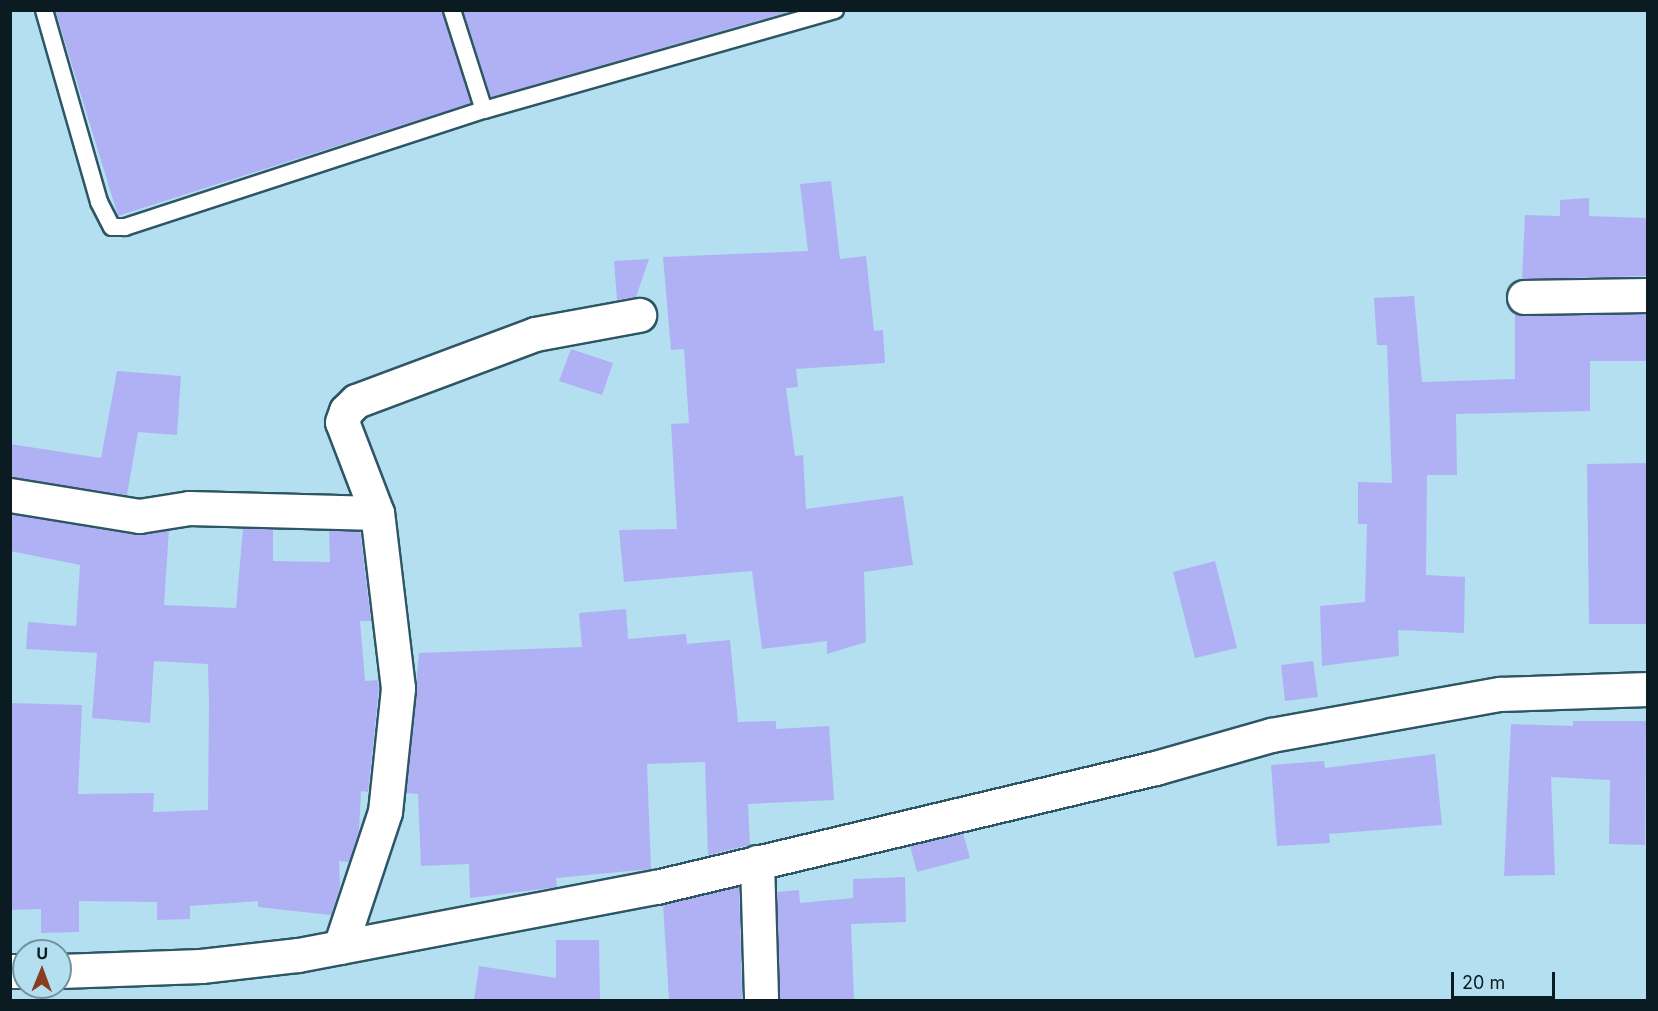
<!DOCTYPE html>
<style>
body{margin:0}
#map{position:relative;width:1658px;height:1011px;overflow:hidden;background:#b4dff0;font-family:Inter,sans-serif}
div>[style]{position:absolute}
.building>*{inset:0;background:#b0b1f4}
.roads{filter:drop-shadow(2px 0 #2e5664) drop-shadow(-2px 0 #2e5664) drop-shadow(0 2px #2e5664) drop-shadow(0 -2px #2e5664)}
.lane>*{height:16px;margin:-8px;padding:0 8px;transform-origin:8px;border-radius:8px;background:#fff}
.street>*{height:33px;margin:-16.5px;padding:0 16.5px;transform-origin:16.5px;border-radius:16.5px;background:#fff}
.secondary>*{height:33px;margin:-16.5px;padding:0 16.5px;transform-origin:16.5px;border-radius:16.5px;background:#fff}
span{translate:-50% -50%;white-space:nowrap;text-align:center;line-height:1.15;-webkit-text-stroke:4.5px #b4dff0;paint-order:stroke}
.frame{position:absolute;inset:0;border:12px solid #0a1b21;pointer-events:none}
.north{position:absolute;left:12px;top:939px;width:60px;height:60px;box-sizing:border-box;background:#b4dff0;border:2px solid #70919d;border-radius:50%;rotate:1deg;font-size:16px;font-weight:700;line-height:24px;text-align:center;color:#0a1b21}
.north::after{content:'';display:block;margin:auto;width:21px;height:27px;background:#863e1e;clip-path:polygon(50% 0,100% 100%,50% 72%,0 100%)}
.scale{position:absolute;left:1451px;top:972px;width:104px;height:27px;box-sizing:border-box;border:3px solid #0a1b21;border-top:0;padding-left:8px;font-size:18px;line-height:21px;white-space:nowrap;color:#0a1b21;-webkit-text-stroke:4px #b4dff0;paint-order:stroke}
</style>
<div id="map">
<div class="building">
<i style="clip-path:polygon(55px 10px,442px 10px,471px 103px,118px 216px)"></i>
<i style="clip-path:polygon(463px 10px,795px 10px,491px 97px)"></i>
<i style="clip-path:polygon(831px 181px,840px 259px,866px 256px,874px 331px,883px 330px,885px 363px,796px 369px,798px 387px,786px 388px,795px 456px,803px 455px,806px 509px,903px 496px,913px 565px,864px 572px,866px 642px,827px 654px,827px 641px,762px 649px,752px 571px,624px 582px,619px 530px,677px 529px,671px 424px,689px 423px,684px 349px,671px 350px,663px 257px,808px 251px,800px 184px)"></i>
<i style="clip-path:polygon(1589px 198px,1589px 216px,1647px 218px,1647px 276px,1522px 279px,1525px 215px,1560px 216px,1560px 200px)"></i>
<i style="clip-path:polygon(649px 259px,636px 297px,617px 300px,614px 261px)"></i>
<i style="clip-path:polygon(1414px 296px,1422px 382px,1515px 379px,1515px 313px,1647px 314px,1647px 361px,1590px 361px,1590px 411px,1456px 414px,1457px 475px,1427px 475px,1426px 575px,1465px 577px,1464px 633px,1398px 630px,1399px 656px,1322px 666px,1320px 606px,1365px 602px,1367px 524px,1358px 524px,1358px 482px,1392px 483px,1387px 345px,1377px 345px,1374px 298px)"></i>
<i style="clip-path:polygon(571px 349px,613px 363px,602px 395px,559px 381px)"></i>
<i style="clip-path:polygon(117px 371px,181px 376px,177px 435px,138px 432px,127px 495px,10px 477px,10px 444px,101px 458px)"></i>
<i style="clip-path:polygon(1647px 463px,1647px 624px,1589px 624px,1587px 464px)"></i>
<i style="clip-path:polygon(12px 514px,136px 535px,169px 530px,164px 605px,236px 608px,243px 529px,273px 529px,273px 561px,330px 562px,329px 530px,360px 531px,371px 621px,360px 621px,365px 681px,378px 680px,379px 688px,368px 792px,361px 791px,359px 830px,349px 862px,339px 861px,340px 887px,331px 915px,258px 907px,258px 901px,190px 906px,190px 919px,157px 920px,157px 902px,79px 901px,79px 932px,41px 933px,41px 909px,11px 910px,10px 703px,82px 705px,78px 794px,154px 793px,153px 812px,208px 810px,209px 704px,208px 664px,154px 661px,150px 723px,92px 718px,97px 653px,26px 649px,28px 622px,76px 626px,80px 565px,10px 551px)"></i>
<i style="clip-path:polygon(1215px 561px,1237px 648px,1195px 658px,1173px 572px)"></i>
<i style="clip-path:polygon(626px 609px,628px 639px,686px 634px,687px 644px,730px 640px,738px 722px,776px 721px,776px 729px,829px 726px,834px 800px,748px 804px,750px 845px,708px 855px,705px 762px,647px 764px,651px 869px,556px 878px,557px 887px,470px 898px,469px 864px,421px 866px,418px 794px,406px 793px,419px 653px,582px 647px,579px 613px)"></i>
<i style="clip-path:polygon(1313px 661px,1318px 697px,1285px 701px,1281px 665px)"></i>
<i style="clip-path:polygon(1573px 721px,1646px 721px,1645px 845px,1609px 844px,1610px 780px,1551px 777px,1555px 875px,1504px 876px,1511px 724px,1573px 726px)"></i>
<i style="clip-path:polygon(1435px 754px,1442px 825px,1329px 834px,1330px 843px,1277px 846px,1271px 765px,1324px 761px,1325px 768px)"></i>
<i style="clip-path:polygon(963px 833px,970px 858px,917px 872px,910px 846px)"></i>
<i style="clip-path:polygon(905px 877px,906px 922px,851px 924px,854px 1000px,780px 1000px,777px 892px,799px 890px,800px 903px,853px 898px,853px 879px)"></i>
<i style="clip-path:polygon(739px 886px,742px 1000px,669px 1000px,663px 905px)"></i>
<i style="clip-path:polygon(556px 940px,599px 940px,600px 1000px,474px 1000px,479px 966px,556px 978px)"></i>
</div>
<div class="roads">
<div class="lane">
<i style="left:44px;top:10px;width:200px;rotate:74deg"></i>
<i style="left:99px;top:202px;width:28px;rotate:63deg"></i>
<i style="left:112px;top:227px;width:13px"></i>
<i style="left:125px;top:227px;width:378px;rotate:-18.1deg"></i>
<i style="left:484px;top:110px;width:365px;rotate:-15.9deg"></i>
<i style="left:452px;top:10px;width:105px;rotate:72.3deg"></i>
</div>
<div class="street">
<i style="left:1524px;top:297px;width:124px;rotate:-0.9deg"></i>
<i style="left:10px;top:495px;width:131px;rotate:9.2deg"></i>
<i style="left:139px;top:516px;width:51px;rotate:-9.1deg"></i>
<i style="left:189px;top:508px;width:188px;rotate:1.5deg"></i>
<i style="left:757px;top:862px;width:138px;rotate:88.3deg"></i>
<i style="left:340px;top:947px;width:142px;rotate:-71.6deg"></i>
<i style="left:385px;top:812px;width:125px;rotate:-84deg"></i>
<i style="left:398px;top:688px;width:176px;rotate:-96.8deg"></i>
<i style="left:377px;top:513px;width:97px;rotate:-111deg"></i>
<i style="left:342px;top:422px;width:12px;rotate:-70deg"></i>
<i style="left:346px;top:411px;width:14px;rotate:-45deg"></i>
<i style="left:356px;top:401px;width:191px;rotate:-20.5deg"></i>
<i style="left:535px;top:334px;width:106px;rotate:-10.4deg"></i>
</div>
<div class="secondary">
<i style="left:10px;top:971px;width:14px"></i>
<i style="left:60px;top:971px;width:141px;rotate:-2deg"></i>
<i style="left:201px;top:966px;width:98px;rotate:-6.5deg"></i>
<i style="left:298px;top:955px;width:364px;rotate:-10.8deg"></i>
<i style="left:656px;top:887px;width:513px;rotate:-13.41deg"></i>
<i style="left:1155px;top:768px;width:121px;rotate:-15.9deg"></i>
<i style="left:1271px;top:735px;width:233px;rotate:-10.2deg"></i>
<i style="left:1500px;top:694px;width:148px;rotate:-1.9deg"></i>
</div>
</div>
<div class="frame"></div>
<div class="north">U</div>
<div class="scale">20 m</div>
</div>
